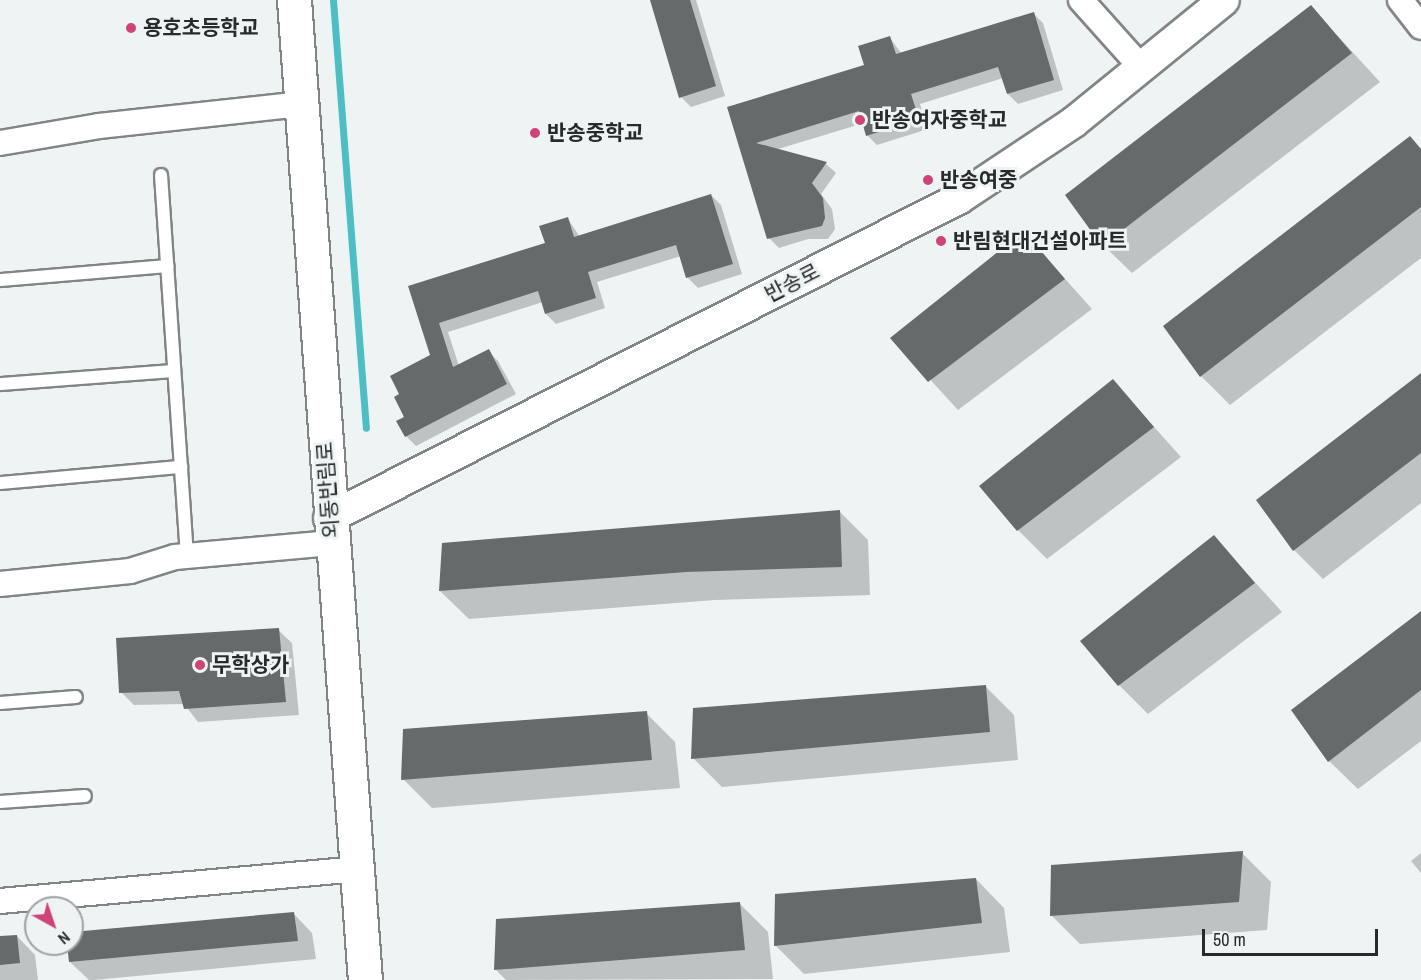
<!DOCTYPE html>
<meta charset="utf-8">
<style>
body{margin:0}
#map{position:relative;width:1421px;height:980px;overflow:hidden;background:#eef3f3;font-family:"Archivo Narrow","Noto Sans KR",sans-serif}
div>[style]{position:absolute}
.shadow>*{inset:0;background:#0003}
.stream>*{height:7px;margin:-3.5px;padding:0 3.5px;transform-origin:3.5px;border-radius:3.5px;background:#4ebec5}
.building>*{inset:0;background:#666a6a}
.roads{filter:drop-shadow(2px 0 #818585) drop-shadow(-2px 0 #818585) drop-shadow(0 2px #818585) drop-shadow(0 -2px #818585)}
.service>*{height:12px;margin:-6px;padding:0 6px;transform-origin:6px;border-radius:6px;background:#fff}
.minor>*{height:24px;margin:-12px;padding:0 12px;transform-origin:12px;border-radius:12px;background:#fff}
.tertiary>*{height:30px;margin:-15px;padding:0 15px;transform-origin:15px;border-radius:15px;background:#fff}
.secondary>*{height:33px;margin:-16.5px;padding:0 16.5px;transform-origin:16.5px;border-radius:16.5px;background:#fff}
.dots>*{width:16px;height:16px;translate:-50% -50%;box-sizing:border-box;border:3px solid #eef3f3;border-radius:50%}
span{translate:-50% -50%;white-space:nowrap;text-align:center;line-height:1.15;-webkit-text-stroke:6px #eef3f3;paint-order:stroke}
.poi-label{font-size:21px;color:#292a2b;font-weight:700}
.left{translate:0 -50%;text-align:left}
.street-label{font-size:21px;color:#292a2b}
.north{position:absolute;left:24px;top:896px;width:60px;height:60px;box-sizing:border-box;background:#eef3f3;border:2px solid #9fa3a3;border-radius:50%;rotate:140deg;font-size:16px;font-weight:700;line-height:24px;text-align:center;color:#292a2b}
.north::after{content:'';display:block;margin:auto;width:21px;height:27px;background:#ce4378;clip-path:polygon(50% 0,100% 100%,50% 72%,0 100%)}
.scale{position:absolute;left:1202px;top:929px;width:176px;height:27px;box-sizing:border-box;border:3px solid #292a2b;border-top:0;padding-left:8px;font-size:18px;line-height:21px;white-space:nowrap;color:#292a2b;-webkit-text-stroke:4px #eef3f3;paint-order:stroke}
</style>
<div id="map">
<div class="shadow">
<i style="clip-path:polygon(651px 0,696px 0,725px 96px,691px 107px,681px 97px)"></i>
<i style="clip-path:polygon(1311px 7px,1380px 82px,1132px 273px,1103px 245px)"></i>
<i style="clip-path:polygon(1033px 13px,1043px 23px,1063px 90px,1018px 104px,1008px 94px,1003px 78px,920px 104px,928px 129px,877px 145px,867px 135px,864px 123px,775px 150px,826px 164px,836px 173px,821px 194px,832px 209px,835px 229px,828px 239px,808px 239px,779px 248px,769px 238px,729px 108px,866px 66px,890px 38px,902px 54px)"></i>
<i style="clip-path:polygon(1421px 149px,1421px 258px,1230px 405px,1201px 376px)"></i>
<i style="clip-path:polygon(711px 195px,721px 205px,742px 274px,698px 288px,688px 278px,681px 256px,597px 282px,605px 308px,556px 324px,546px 314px,543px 302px,448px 332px,459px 366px,488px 351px,498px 361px,516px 394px,416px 446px,406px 436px,401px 395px,432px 356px,410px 287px,547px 244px,568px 219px,580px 237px)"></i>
<i style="clip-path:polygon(1024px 233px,1092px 309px,958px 410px,892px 338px)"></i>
<i style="clip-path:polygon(1421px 375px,1421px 503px,1323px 579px,1294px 550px)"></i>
<i style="clip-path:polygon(1113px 381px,1181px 457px,1047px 559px,1018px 530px)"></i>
<i style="clip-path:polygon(839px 511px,868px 540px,870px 595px,715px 600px,469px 619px,440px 591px)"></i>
<i style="clip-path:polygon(1214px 537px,1282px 612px,1148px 714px,1119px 685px)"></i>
<i style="clip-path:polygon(1421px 613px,1421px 741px,1358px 789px,1329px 761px)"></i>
<i style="clip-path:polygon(278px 630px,292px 643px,299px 715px,198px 722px,184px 704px,134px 705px,121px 692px)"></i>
<i style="clip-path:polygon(985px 686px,1014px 715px,1018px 760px,722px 787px,693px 758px)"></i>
<i style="clip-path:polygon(646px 713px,675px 742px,680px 788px,432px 808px,403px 779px)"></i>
<i style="clip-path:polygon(1242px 853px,1271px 882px,1267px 930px,1080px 944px,1051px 915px)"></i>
<i style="clip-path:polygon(1421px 853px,1421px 873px,1411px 861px)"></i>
<i style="clip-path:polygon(976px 879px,1004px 908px,1010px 952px,804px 974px,775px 945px)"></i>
<i style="clip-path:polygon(739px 903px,768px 932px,773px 979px,506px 980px,496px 970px)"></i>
<i style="clip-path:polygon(294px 914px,312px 933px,316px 959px,94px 980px,89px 980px,70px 962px,72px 934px)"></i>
<i style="clip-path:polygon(17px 936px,35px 955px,38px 980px,0 980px,0 938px)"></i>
</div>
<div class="stream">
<i style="left:333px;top:0;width:429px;rotate:85.6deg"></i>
</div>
<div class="building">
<i style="clip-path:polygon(650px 0,690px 0,716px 86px,679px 98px)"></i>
<i style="clip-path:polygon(1311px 5px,1352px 53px,1102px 246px,1065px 195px)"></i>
<i style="clip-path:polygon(1034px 12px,1054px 80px,1007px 94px,998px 67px,911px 94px,919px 119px,866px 136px,859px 111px,756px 143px,827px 162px,812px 183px,823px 198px,825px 218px,822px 226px,767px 239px,727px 107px,864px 65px,858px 46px,890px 36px,896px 54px)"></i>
<i style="clip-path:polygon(1410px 136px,1421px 149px,1421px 207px,1200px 377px,1163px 326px)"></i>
<i style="clip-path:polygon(711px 194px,733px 264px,686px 278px,676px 245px,588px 272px,596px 298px,545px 314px,538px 291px,439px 323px,453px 367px,489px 349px,507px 384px,405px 437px,396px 421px,404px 417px,394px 397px,399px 394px,390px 376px,430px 355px,408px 286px,545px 243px,539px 226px,568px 217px,574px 237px)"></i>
<i style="clip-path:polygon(1024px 231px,1065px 279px,928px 382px,890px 338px)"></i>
<i style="clip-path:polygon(1421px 373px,1421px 453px,1293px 551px,1256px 500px)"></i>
<i style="clip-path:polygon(1113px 379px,1154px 427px,1017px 531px,979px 486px)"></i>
<i style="clip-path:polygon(840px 510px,842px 567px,686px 572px,439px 591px,442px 543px)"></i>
<i style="clip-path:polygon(1214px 535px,1255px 583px,1118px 686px,1080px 641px)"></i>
<i style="clip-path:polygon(1421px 611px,1421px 690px,1328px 762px,1291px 710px)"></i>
<i style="clip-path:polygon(279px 628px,286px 702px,184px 709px,179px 691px,119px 693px,116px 638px)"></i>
<i style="clip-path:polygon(986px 685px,990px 732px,691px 759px,693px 708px)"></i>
<i style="clip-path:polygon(647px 711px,652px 760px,401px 780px,403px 729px)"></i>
<i style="clip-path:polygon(1243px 851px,1239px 902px,1050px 916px,1051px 865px)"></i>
<i style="clip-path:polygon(976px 878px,982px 923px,774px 946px,775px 894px)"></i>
<i style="clip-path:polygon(740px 902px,745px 950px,494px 970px,496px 919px)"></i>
<i style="clip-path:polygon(294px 912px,298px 941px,69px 962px,67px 944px,72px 944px,72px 932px)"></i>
<i style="clip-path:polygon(17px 935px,20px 963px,0 965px,0 936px)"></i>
</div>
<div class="roads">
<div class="service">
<i style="left:161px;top:175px;width:382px;rotate:86.1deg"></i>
<i style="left:0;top:280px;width:168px;rotate:-4.8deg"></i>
<i style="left:0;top:384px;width:174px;rotate:-4.3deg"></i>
<i style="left:0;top:483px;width:182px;rotate:-5.1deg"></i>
<i style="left:0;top:703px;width:76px;rotate:-4.5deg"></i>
<i style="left:0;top:802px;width:85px;rotate:-4deg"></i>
</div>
<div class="minor">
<i style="left:1081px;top:0;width:90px;rotate:48.2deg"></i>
<i style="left:1400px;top:0;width:34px;rotate:52deg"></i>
<i style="left:0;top:143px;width:100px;rotate:-9.7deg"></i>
<i style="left:99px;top:126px;width:205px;rotate:-6.2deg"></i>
<i style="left:0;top:584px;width:131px;rotate:-5.7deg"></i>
<i style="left:130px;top:571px;width:47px;rotate:-17.3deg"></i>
<i style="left:175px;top:557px;width:157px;rotate:-5.1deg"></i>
<i style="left:0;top:901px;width:358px;rotate:-5.1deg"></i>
</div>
<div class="tertiary">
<i style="left:329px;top:518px;width:708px;rotate:-26.89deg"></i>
<i style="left:960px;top:198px;width:137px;rotate:-33.7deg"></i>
<i style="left:1074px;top:122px;width:193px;rotate:-39.1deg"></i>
</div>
<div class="secondary">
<i style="left:294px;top:0;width:983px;rotate:85.86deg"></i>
</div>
</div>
<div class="dots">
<i style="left:131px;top:28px;background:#ce4378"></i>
<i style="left:860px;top:120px;background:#ce4378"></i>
<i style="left:535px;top:133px;background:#ce4378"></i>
<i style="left:928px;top:180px;background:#ce4378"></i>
<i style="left:941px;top:241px;background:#ce4378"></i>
<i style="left:200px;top:665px;background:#ce4378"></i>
</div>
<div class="poi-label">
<span class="left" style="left:143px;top:28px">용호초등학교</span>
<span class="left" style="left:872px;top:120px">반송여자중학교</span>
<span class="left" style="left:547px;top:133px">반송중학교</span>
<span class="left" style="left:940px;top:180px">반송여중</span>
<span class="left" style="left:953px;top:241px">반림현대건설아파트</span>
<span class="left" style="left:212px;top:665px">무학상가</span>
</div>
<div class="street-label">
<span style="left:792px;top:283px;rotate:-27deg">반송로</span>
<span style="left:328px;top:490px;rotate:-94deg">외동반림로</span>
</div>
<div class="north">N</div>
<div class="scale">50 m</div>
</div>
